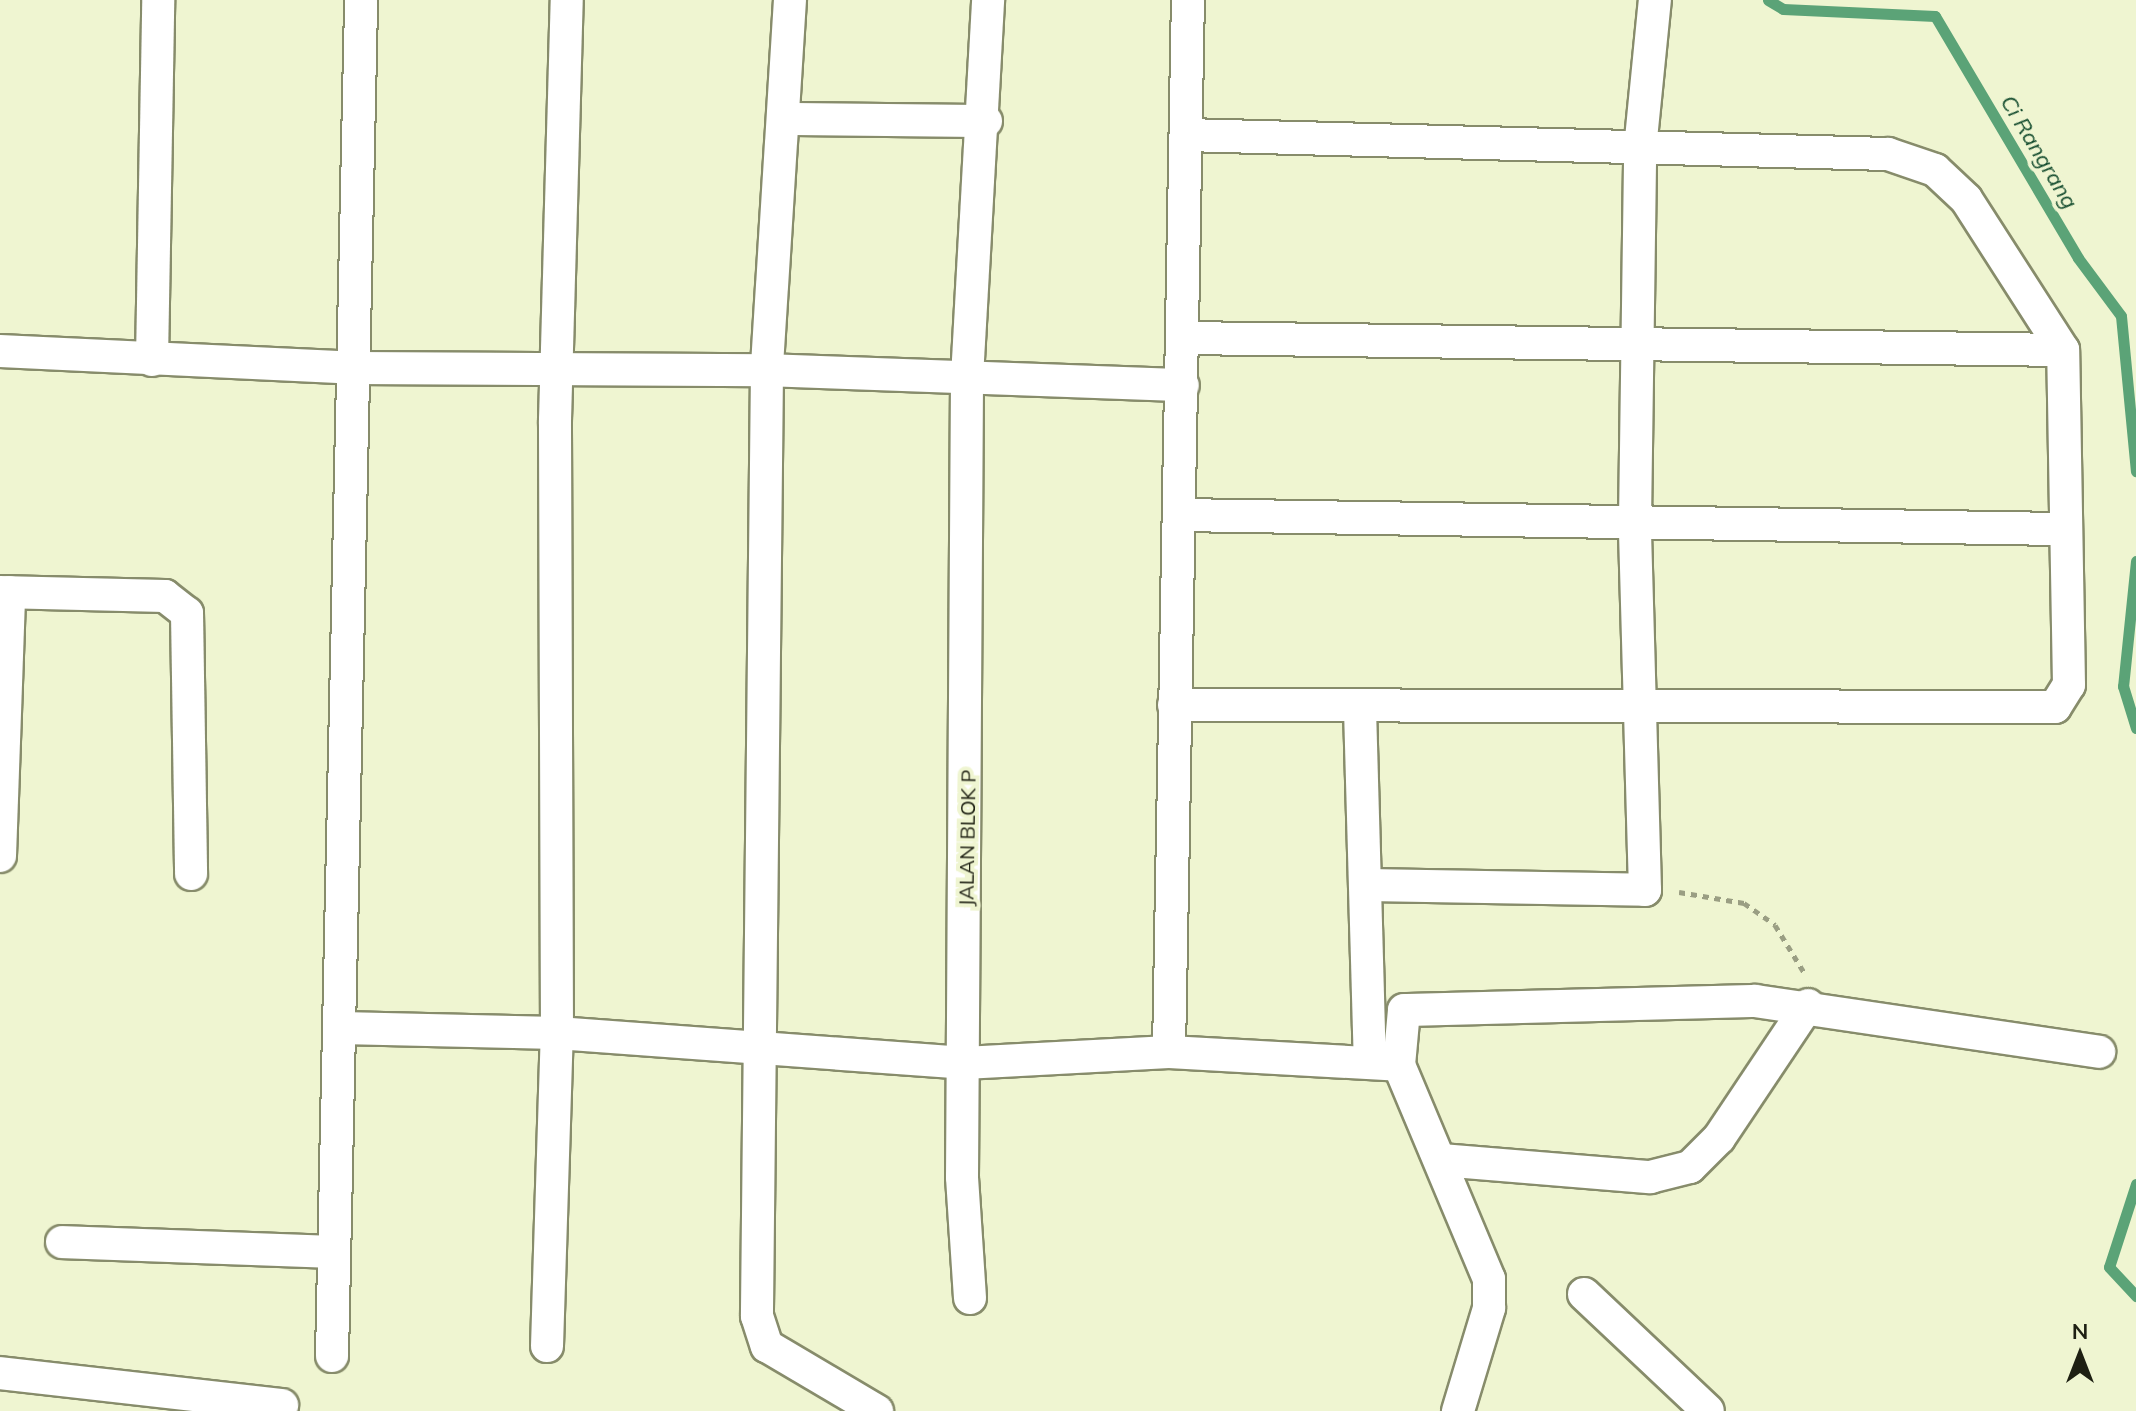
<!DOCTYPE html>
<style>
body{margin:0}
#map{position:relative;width:2136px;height:1411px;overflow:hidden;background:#eff5d1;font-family:Mulish,sans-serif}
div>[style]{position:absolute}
.stream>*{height:11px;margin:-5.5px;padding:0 5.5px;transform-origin:5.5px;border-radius:5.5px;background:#5ba377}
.path>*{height:5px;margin-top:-2.5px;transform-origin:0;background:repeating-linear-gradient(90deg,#9a9e83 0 6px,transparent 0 12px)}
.roads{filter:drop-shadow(2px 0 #878c6b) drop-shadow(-2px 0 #878c6b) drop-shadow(0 2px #878c6b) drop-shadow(0 -2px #878c6b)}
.minor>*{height:32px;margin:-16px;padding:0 16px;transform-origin:16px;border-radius:16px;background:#fff}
span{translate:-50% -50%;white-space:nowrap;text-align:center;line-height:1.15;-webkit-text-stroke:8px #eff5d1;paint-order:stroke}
.street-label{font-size:20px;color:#1e2013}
.water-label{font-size:22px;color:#144c2e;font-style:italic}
.north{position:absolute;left:2040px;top:1315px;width:80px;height:80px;-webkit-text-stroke:6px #eff5d1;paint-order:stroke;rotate:0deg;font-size:22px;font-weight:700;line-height:32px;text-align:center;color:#1e2013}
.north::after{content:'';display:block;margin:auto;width:28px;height:36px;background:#1e2013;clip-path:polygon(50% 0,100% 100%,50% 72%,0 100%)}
</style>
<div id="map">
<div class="stream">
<i style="left:1768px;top:0;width:17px;rotate:31deg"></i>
<i style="left:1783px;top:9px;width:152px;rotate:2.6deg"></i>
<i style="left:1935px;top:16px;width:281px;rotate:59.4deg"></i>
<i style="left:2078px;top:258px;width:72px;rotate:53.4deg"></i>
<i style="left:2121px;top:316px;width:156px;rotate:84.5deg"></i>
<i style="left:2136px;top:561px;width:126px;rotate:95.9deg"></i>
<i style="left:2123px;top:686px;width:44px;rotate:72.8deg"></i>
<i style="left:2136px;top:1184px;width:87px;rotate:108deg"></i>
<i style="left:2109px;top:1267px;width:40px;rotate:47deg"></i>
</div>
<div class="path">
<i style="left:1679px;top:892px;width:66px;rotate:9.6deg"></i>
<i style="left:1744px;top:903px;width:38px;rotate:35deg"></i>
<i style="left:1775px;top:925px;width:57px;rotate:58.5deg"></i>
</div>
<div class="roads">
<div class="minor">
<i style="left:790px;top:0;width:371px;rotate:93.6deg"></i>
<i style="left:767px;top:370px;width:946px;rotate:90.61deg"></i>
<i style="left:757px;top:1316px;width:32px;rotate:72deg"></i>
<i style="left:767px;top:1346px;width:128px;rotate:30.6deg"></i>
<i style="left:787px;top:119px;width:199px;rotate:0.6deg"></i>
<i style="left:1184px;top:338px;width:879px;rotate:0.78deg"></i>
<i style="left:0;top:351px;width:354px;rotate:2.7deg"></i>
<i style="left:354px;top:368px;width:413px;rotate:0.3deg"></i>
<i style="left:767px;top:370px;width:416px;rotate:2.1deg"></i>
<i style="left:152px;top:360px;width:360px;rotate:-89deg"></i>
<i style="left:1179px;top:515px;width:883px;rotate:0.91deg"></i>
<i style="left:0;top:592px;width:165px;rotate:1.4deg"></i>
<i style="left:165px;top:596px;width:28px;rotate:38deg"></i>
<i style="left:187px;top:613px;width:261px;rotate:89.1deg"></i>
<i style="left:1174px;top:705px;width:881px;rotate:0.13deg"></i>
<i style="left:2055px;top:707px;width:26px;rotate:-58deg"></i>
<i style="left:2069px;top:685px;width:335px;rotate:-91deg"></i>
<i style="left:2063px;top:350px;width:179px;rotate:-122.7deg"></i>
<i style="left:1966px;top:199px;width:42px;rotate:-136.9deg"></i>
<i style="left:1935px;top:170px;width:50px;rotate:-161.2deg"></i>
<i style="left:1888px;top:154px;width:702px;rotate:-178.45deg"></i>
<i style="left:1360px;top:709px;width:354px;rotate:88.4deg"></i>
<i style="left:0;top:856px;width:264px;rotate:-88deg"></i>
<i style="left:1369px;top:885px;width:276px;rotate:1deg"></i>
<i style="left:1645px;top:890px;width:369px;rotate:-91.6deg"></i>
<i style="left:1635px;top:521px;width:372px;rotate:-89.2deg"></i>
<i style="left:1640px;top:149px;width:150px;rotate:-84.3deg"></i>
<i style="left:341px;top:1028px;width:216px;rotate:1.3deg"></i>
<i style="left:557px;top:1033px;width:408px;rotate:4.2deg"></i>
<i style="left:964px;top:1063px;width:205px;rotate:-3.1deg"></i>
<i style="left:1169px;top:1052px;width:230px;rotate:3.2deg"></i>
<i style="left:1169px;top:1052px;width:1052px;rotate:-88.97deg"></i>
<i style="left:1441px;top:1160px;width:210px;rotate:4.7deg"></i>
<i style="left:1650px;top:1177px;width:41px;rotate:-14deg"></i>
<i style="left:1690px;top:1167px;width:41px;rotate:-45deg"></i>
<i style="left:1719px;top:1138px;width:160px;rotate:-56.2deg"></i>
<i style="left:62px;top:1242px;width:270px;rotate:2.1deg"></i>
<i style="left:1584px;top:1294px;width:170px;rotate:43.3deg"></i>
<i style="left:970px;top:1298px;width:121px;rotate:-93.8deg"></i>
<i style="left:962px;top:1177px;width:799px;rotate:-89.64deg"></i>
<i style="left:967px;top:378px;width:379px;rotate:-86.8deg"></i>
<i style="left:547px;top:1346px;width:313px;rotate:-88.2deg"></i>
<i style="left:557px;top:1033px;width:613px;rotate:-90.19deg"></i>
<i style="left:555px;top:420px;width:420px;rotate:-88.4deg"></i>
<i style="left:332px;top:1356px;width:1356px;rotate:-88.77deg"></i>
<i style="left:0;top:1373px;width:284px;rotate:6.5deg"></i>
<i style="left:1458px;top:1411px;width:108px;rotate:-73.2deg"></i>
<i style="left:1489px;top:1308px;width:29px;rotate:-90deg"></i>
<i style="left:1489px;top:1279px;width:232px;rotate:-112.8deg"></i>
<i style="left:1399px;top:1065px;width:55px;rotate:-84.8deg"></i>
<i style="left:1404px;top:1010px;width:351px;rotate:-1.5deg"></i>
<i style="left:1755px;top:1001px;width:348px;rotate:8.4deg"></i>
</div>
</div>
<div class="street-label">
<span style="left:967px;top:838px;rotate:-89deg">JALAN BLOK P</span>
</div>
<div class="water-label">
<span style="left:2039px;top:152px;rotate:59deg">Ci Rangrang</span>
</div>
<div class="north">N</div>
</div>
